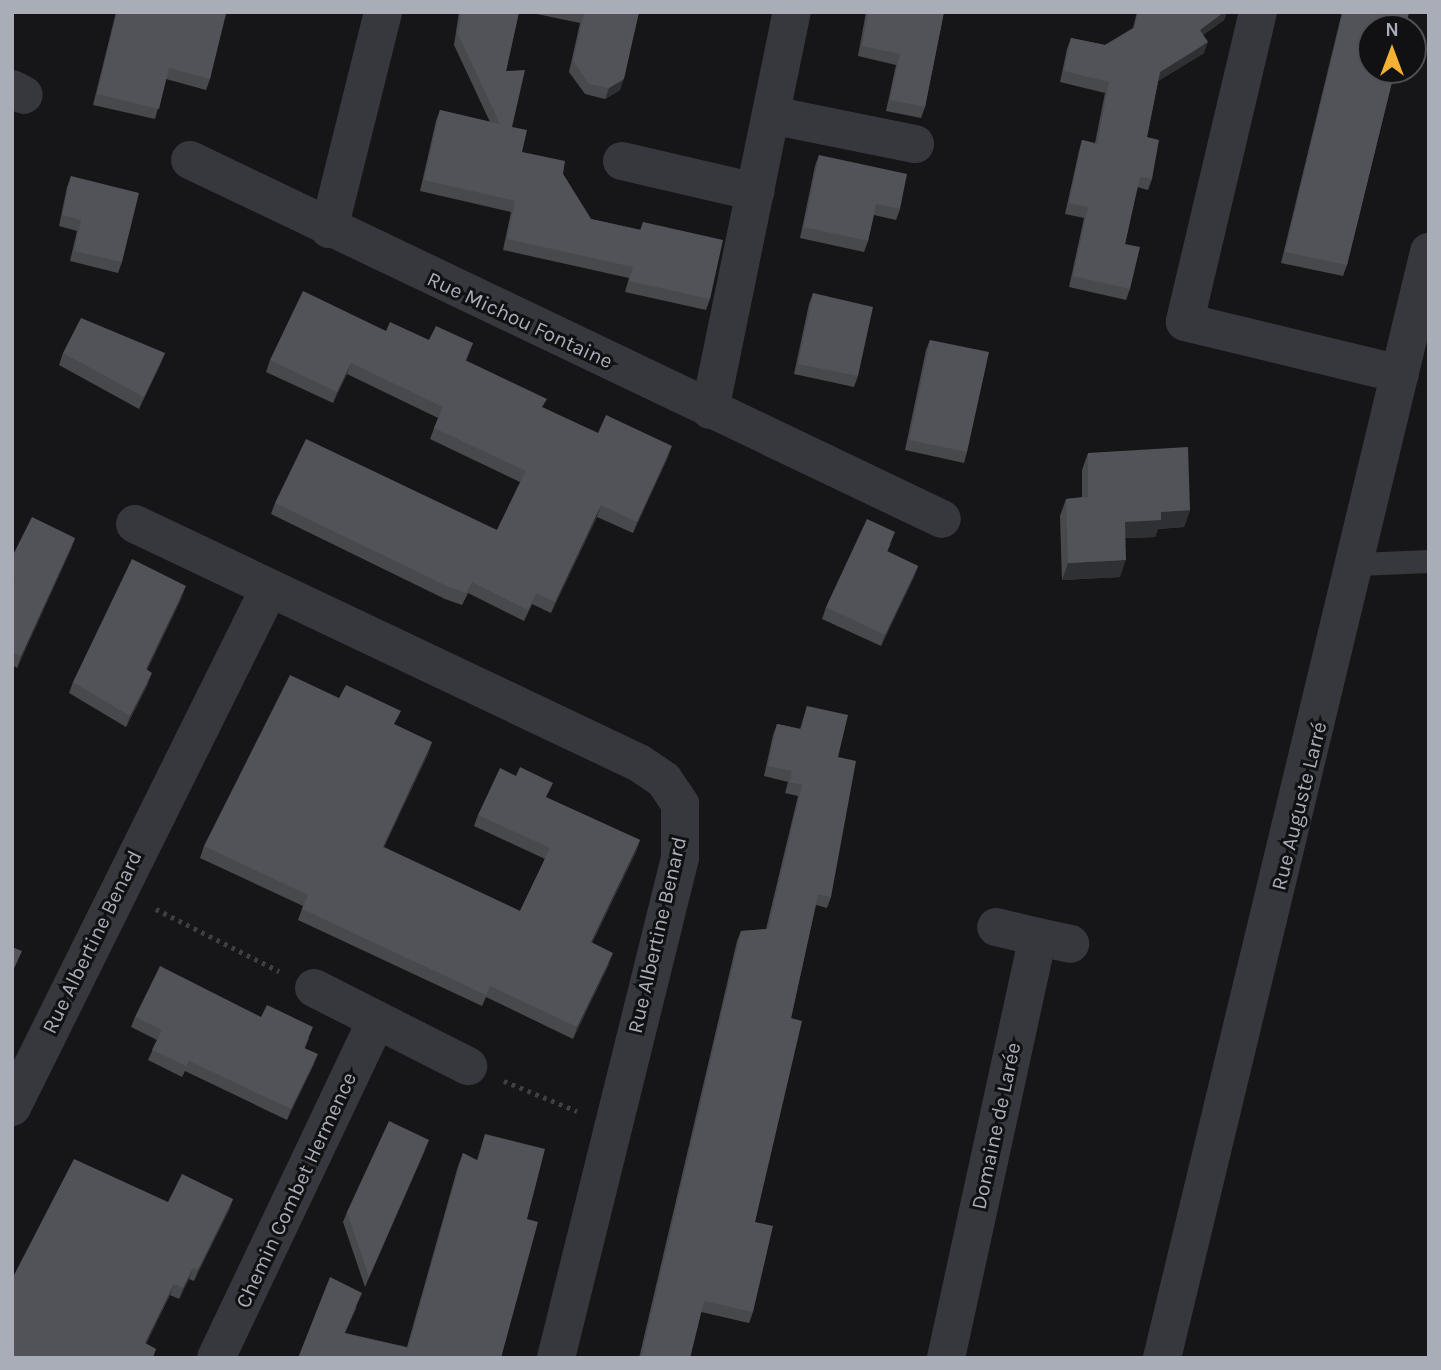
<!DOCTYPE html>
<meta charset="utf-8">
<style>
body{margin:0}
#map{position:relative;width:1441px;height:1370px;overflow:hidden;background:#161618;font-family:Karla,sans-serif}
div>[style]{position:absolute}
.path>*{height:4.5px;margin-top:-2.25px;transform-origin:0;background:repeating-linear-gradient(90deg,#3d3f44 0 3.5px,transparent 0 8.5px)}
.service>*{height:23px;margin:-11.5px;padding:0 11.5px;transform-origin:11.5px;border-radius:11.5px;background:#37383d}
.minor>*{height:38px;margin:-19px;padding:0 19px;transform-origin:19px;border-radius:19px;background:#37383d}
.tertiary>*{height:38px;margin:-19px;padding:0 19px;transform-origin:19px;border-radius:19px;background:#37383d}
.wall>*{inset:0;background:#47494d}
.shaded-wall>*{inset:0;background:#2f3033}
.building>*{inset:0;background:#525359}
span{translate:-50% -50%;white-space:nowrap;text-align:center;line-height:1.15;-webkit-text-stroke:6px #111113;paint-order:stroke}
.street-label{font-size:21px;color:#a8adb8}
.frame{position:absolute;inset:0;border:14px solid #a8adb8;pointer-events:none}
.north{position:absolute;left:1357px;top:14px;width:70px;height:70px;box-sizing:border-box;background:#111113;border:2px solid #4d4f55;border-radius:50%;rotate:0deg;font-size:19px;font-weight:700;line-height:28px;text-align:center;color:#a8adb8}
.north::after{content:'';display:block;margin:auto;width:24px;height:32px;background:#f2b134;clip-path:polygon(50% 0,100% 100%,50% 72%,0 100%)}
</style>
<div id="map">
<div class="path">
<i style="left:156px;top:909px;width:138px;rotate:26.8deg"></i>
<i style="left:504px;top:1081px;width:79px;rotate:22.3deg"></i>
</div>
<div class="service">
<i style="left:1358px;top:564px;width:71px;rotate:-2.4deg"></i>
</div>
<div class="minor">
<i style="left:1258px;top:12px;width:318px;rotate:103.3deg"></i>
<i style="left:1185px;top:322px;width:221px;rotate:13.6deg"></i>
<i style="left:12px;top:89px;width:13px;rotate:27deg"></i>
<i style="left:771px;top:115px;width:147px;rotate:11.4deg"></i>
<i style="left:190px;top:160px;width:833px;rotate:25.52deg"></i>
<i style="left:622px;top:161px;width:137px;rotate:13.1deg"></i>
<i style="left:329px;top:229px;width:224px;rotate:-76deg"></i>
<i style="left:710px;top:410px;width:406px;rotate:-78.4deg"></i>
<i style="left:135px;top:524px;width:558px;rotate:25.37deg"></i>
<i style="left:639px;top:763px;width:30px;rotate:34deg"></i>
<i style="left:664px;top:780px;width:29px;rotate:56deg"></i>
<i style="left:680px;top:804px;width:54px;rotate:90deg"></i>
<i style="left:680px;top:858px;width:515px;rotate:103.93deg"></i>
<i style="left:1038px;top:937px;width:33px;rotate:12deg"></i>
<i style="left:314px;top:988px;width:173px;rotate:26.9deg"></i>
<i style="left:12px;top:1107px;width:576px;rotate:-63.61deg"></i>
<i style="left:216px;top:1358px;width:371px;rotate:-64.6deg"></i>
<i style="left:946px;top:1358px;width:431px;rotate:-77.7deg"></i>
<i style="left:1038px;top:937px;width:43px;rotate:-166.6deg"></i>
</div>
<div class="tertiary">
<i style="left:1162px;top:1358px;width:1138px;rotate:-76.43deg"></i>
</div>
<div class="wall">
<i style="clip-path:polygon(116px 12px,221px 12px,210px 79px,206px 90px,166px 79px,155px 119px,93px 105px)"></i>
<i style="clip-path:polygon(459px 12px,519px 12px,506px 71px,512px 127px,522px 152px,563px 174px,591px 219px,640px 230px,643px 222px,710px 299px,706px 310px,625px 292px,629px 278px,503px 250px,511px 212px,420px 191px,436px 121px,440px 110px,490px 122px,454px 45px)"></i>
<i style="clip-path:polygon(527px 12px,639px 12px,620px 90px,605px 99px,585px 94px,569px 72px,580px 23px)"></i>
<i style="clip-path:polygon(866px 12px,944px 12px,925px 107px,921px 118px,886px 111px,896px 65px,858px 56px)"></i>
<i style="clip-path:polygon(1137px 12px,1227px 12px,1224px 20px,1203px 35px,1204px 53px,1158px 81px,1147px 137px,1152px 179px,1148px 190px,1137px 187px,1125px 244px,1130px 289px,1126px 300px,1069px 287px,1084px 218px,1065px 214px,1079px 151px,1082px 140px,1095px 143px,1105px 93px,1060px 82px,1067px 49px,1071px 38px,1105px 45px,1133px 28px)"></i>
<i style="clip-path:polygon(1342px 12px,1409px 12px,1347px 265px,1343px 276px,1281px 263px)"></i>
<i style="clip-path:polygon(819px 155px,900px 209px,896px 220px,874px 215px,868px 241px,864px 252px,800px 238px,815px 166px)"></i>
<i style="clip-path:polygon(71px 176px,122px 262px,118px 273px,70px 261px,77px 231px,59px 226px,67px 187px)"></i>
<i style="clip-path:polygon(813px 293px,858px 376px,854px 387px,794px 374px,809px 304px)"></i>
<i style="clip-path:polygon(386px 331px,429px 340px,473px 343px,466px 361px,543px 408px,598px 433px,668px 457px,633px 533px,597px 517px,551px 613px,532px 604px,524px 621px,468px 593px,462px 605px,445px 599px,271px 514px,275px 503px,497px 530px,520px 482px,430px 439px,438px 418px,347px 374px,333px 403px,266px 372px,270px 360px)"></i>
<i style="clip-path:polygon(930px 340px,967px 452px,964px 463px,905px 450px,926px 350px)"></i>
<i style="clip-path:polygon(63px 353px,165px 353px,160px 365px,139px 409px,59px 365px)"></i>
<i style="clip-path:polygon(1088px 453px,1190px 510px,1184px 527px,1158px 529px,1155px 537px,1125px 538px,1120px 577px,1062px 580px,1060px 516px,1066px 499px,1082px 497px,1082px 470px)"></i>
<i style="clip-path:polygon(75px 538px,71px 549px,17px 668px,12px 665px,12px 557px)"></i>
<i style="clip-path:polygon(891px 543px,887px 552px,918px 566px,914px 577px,881px 646px,822px 619px,826px 607px)"></i>
<i style="clip-path:polygon(182px 597px,147px 670px,148px 684px,126px 727px,69px 693px,73px 682px)"></i>
<i style="clip-path:polygon(807px 706px,838px 757px,831px 897px,827px 908px,816px 905px,791px 1018px,755px 1222px,753px 1312px,749px 1323px,701px 1312px,690px 1358px,639px 1358px,737px 941px,741px 931px,766px 929px,798px 796px,785px 793px,788px 782px,764px 776px,773px 735px,777px 724px,800px 729px)"></i>
<i style="clip-path:polygon(432px 742px,428px 754px,384px 847px,520px 911px,545px 859px,474px 826px,478px 815px,547px 798px,640px 840px,636px 852px,592px 943px,609px 964px,573px 1039px,486px 997px,482px 1006px,298px 920px,303px 906px,200px 858px,204px 846px)"></i>
<i style="clip-path:polygon(135px 1017px,261px 1017px,309px 1038px,305px 1048px,314px 1064px,287px 1120px,185px 1071px,182px 1077px,148px 1060px,157px 1040px,131px 1027px)"></i>
<i style="clip-path:polygon(485px 1134px,527px 1219px,501px 1358px,298px 1358px,357px 1306px,345px 1333px,407px 1347px,458px 1166px,463px 1153px,477px 1160px)"></i>
<i style="clip-path:polygon(425px 1150px,365px 1287px,343px 1222px,347px 1212px)"></i>
<i style="clip-path:polygon(233px 1199px,229px 1210px,194px 1281px,189px 1279px,179px 1299px,170px 1295px,146px 1344px,156px 1349px,153px 1358px,12px 1358px,12px 1279px,168px 1202px)"></i>
</div>
<div class="shaded-wall">
<i style="clip-path:polygon(1224px 12px,1227px 12px,1224px 20px,1196px 40px,1200px 30px)"></i>
<i style="clip-path:polygon(1208px 42px,1204px 53px,1156px 82px,1160px 72px)"></i>
<i style="clip-path:polygon(624px 79px,620px 90px,605px 99px,609px 88px)"></i>
<i style="clip-path:polygon(165px 353px,160px 365px,139px 409px,144px 397px)"></i>
<i style="clip-path:polygon(351px 363px,347px 374px,333px 403px,337px 392px)"></i>
<i style="clip-path:polygon(672px 446px,668px 457px,633px 533px,637px 522px)"></i>
<i style="clip-path:polygon(601px 505px,597px 517px,551px 613px,555px 602px)"></i>
<i style="clip-path:polygon(1190px 510px,1184px 527px,1158px 529px,1155px 537px,1119px 538px,1125px 522px,1161px 512px)"></i>
<i style="clip-path:polygon(75px 538px,71px 549px,17px 668px,21px 656px)"></i>
<i style="clip-path:polygon(1126px 560px,1120px 577px,1062px 580px,1068px 563px)"></i>
<i style="clip-path:polygon(918px 566px,914px 577px,881px 646px,885px 635px)"></i>
<i style="clip-path:polygon(186px 586px,182px 597px,142px 681px,146px 669px)"></i>
<i style="clip-path:polygon(152px 673px,148px 684px,126px 727px,130px 716px)"></i>
<i style="clip-path:polygon(432px 742px,428px 754px,379px 858px,383px 847px)"></i>
<i style="clip-path:polygon(640px 840px,636px 852px,587px 953px,591px 942px)"></i>
<i style="clip-path:polygon(613px 953px,609px 964px,573px 1039px,577px 1027px)"></i>
<i style="clip-path:polygon(318px 1054px,314px 1064px,287px 1120px,291px 1109px)"></i>
<i style="clip-path:polygon(429px 1140px,425px 1150px,365px 1287px,369px 1277px)"></i>
<i style="clip-path:polygon(233px 1199px,229px 1210px,194px 1281px,198px 1270px)"></i>
<i style="clip-path:polygon(193px 1268px,189px 1279px,179px 1299px,183px 1288px)"></i>
<i style="clip-path:polygon(174px 1284px,170px 1295px,141px 1354px,145px 1343px)"></i>
</div>
<div class="building">
<i style="clip-path:polygon(117px 12px,221px 12px,226px 14px,210px 79px,169px 68px,159px 109px,97px 94px)"></i>
<i style="clip-path:polygon(461px 12px,519px 12px,506px 71px,525px 70px,512px 127px,527px 130px,522px 152px,565px 161px,563px 174px,591px 219px,641px 230px,643px 222px,723px 240px,710px 299px,629px 281px,633px 267px,507px 239px,515px 201px,424px 180px,440px 110px,500px 124px,458px 34px)"></i>
<i style="clip-path:polygon(583px 12px,639px 12px,624px 79px,609px 88px,589px 84px,573px 61px,584px 13px)"></i>
<i style="clip-path:polygon(868px 12px,944px 12px,925px 107px,890px 100px,900px 54px,862px 46px)"></i>
<i style="clip-path:polygon(1138px 12px,1224px 12px,1200px 30px,1208px 42px,1160px 72px,1147px 137px,1159px 140px,1152px 179px,1140px 177px,1125px 244px,1140px 247px,1130px 289px,1073px 276px,1088px 207px,1069px 203px,1082px 140px,1097px 144px,1109px 82px,1064px 71px,1071px 38px,1105px 45px,1134px 28px)"></i>
<i style="clip-path:polygon(1343px 12px,1409px 12px,1405px 28px,1371px 28px,1371px 70px,1395px 70px,1347px 265px,1285px 252px)"></i>
<i style="clip-path:polygon(819px 155px,907px 174px,900px 209px,876px 204px,868px 241px,804px 227px)"></i>
<i style="clip-path:polygon(71px 176px,139px 193px,122px 262px,74px 251px,81px 220px,62px 215px)"></i>
<i style="clip-path:polygon(303px 291px,386px 331px,390px 322px,429px 340px,436px 326px,473px 343px,465px 360px,547px 399px,542px 407px,598px 433px,606px 415px,672px 446px,637px 522px,601px 505px,555px 602px,536px 593px,528px 610px,472px 582px,466px 593px,449px 587px,275px 503px,306px 439px,497px 530px,526px 471px,434px 428px,443px 407px,351px 363px,337px 392px,270px 360px)"></i>
<i style="clip-path:polygon(813px 293px,873px 307px,858px 376px,798px 364px)"></i>
<i style="clip-path:polygon(81px 318px,165px 353px,144px 397px,63px 353px)"></i>
<i style="clip-path:polygon(930px 340px,989px 352px,967px 452px,909px 440px)"></i>
<i style="clip-path:polygon(1188px 447px,1190px 510px,1161px 512px,1161px 520px,1125px 522px,1126px 560px,1068px 563px,1066px 499px,1088px 497px,1088px 453px)"></i>
<i style="clip-path:polygon(32px 517px,75px 538px,21px 656px,12px 652px,12px 588px,15px 581px,12px 580px,12px 557px)"></i>
<i style="clip-path:polygon(867px 519px,895px 532px,887px 551px,918px 566px,885px 635px,826px 607px)"></i>
<i style="clip-path:polygon(132px 559px,186px 586px,146px 669px,152px 673px,130px 716px,73px 682px)"></i>
<i style="clip-path:polygon(290px 675px,339px 698px,346px 685px,401px 711px,394px 724px,432px 742px,383px 847px,520px 911px,550px 848px,478px 815px,500px 768px,516px 776px,520px 767px,553px 783px,546px 797px,640px 840px,591px 942px,613px 953px,577px 1027px,490px 986px,486px 995px,302px 909px,308px 895px,204px 846px)"></i>
<i style="clip-path:polygon(807px 706px,848px 715px,838px 757px,856px 761px,831px 897px,818px 894px,791px 1018px,802px 1021px,755px 1222px,773px 1226px,753px 1312px,704px 1301px,690px 1358px,641px 1358px,741px 931px,768px 929px,802px 785px,789px 782px,792px 771px,768px 766px,777px 724px,801px 729px)"></i>
<i style="clip-path:polygon(12px 947px,22px 951px,12px 973px)"></i>
<i style="clip-path:polygon(160px 966px,261px 1017px,267px 1005px,313px 1027px,304px 1048px,318px 1054px,291px 1109px,189px 1061px,186px 1066px,152px 1050px,162px 1030px,135px 1017px)"></i>
<i style="clip-path:polygon(389px 1121px,429px 1140px,369px 1277px,347px 1212px)"></i>
<i style="clip-path:polygon(485px 1134px,545px 1149px,527px 1219px,538px 1222px,501px 1358px,298px 1358px,330px 1277px,362px 1293px,344px 1333px,408px 1348px,463px 1153px,478px 1161px)"></i>
<i style="clip-path:polygon(74px 1159px,168px 1202px,182px 1174px,233px 1199px,198px 1270px,193px 1268px,183px 1288px,174px 1284px,145px 1343px,156px 1349px,152px 1358px,64px 1358px,60px 1356px,59px 1358px,19px 1358px,12px 1354px,12px 1279px)"></i>
</div>
<div class="street-label">
<span style="left:520px;top:320px;rotate:25deg">Rue Michou Fontaine</span>
<span style="left:1299px;top:806px;rotate:-76deg">Rue Auguste Larré</span>
<span style="left:657px;top:935px;rotate:-77deg">Rue Albertine Benard</span>
<span style="left:92px;top:942px;rotate:-64deg">Rue Albertine Benard</span>
<span style="left:996px;top:1126px;rotate:-78deg">Domaine de Larée</span>
<span style="left:296px;top:1190px;rotate:-65deg">Chemin Combet Hermence</span>
</div>
<div class="frame"></div>
<div class="north">N</div>
</div>
